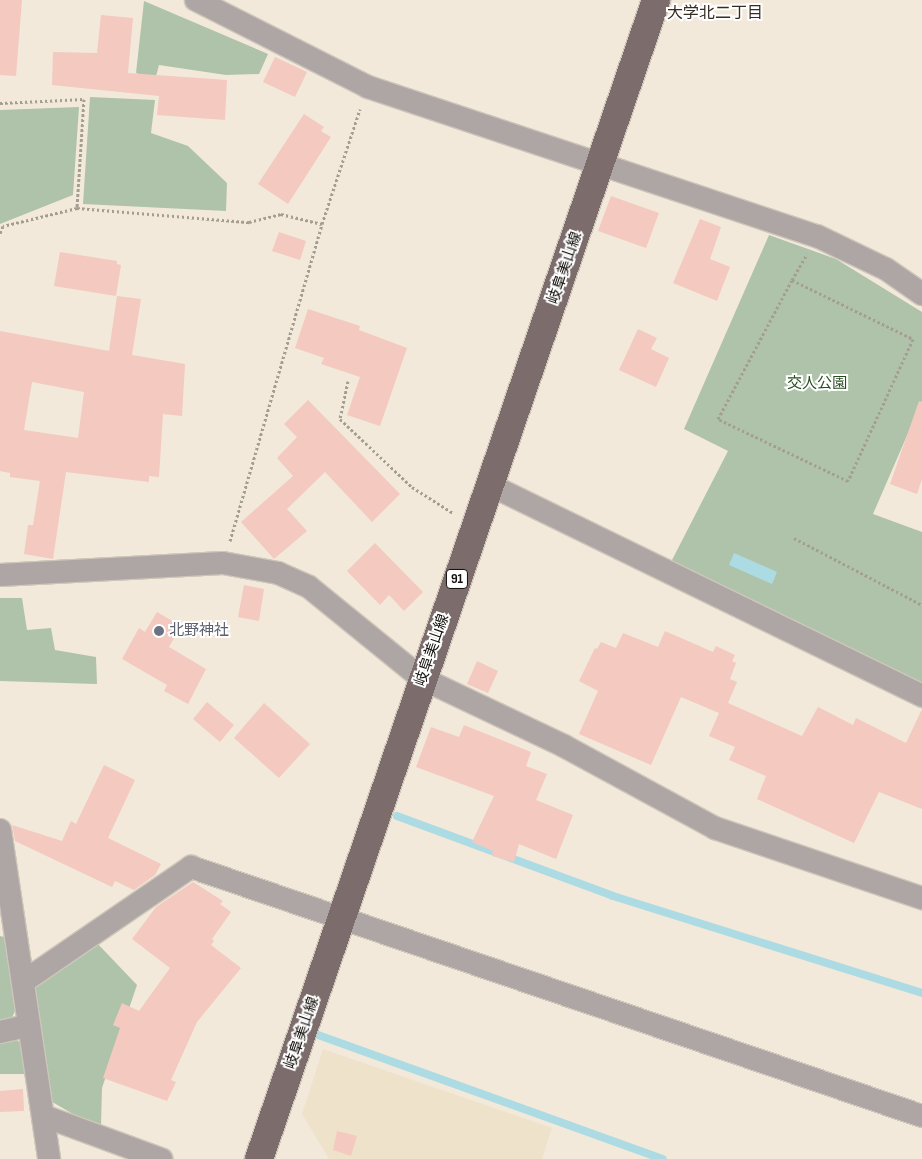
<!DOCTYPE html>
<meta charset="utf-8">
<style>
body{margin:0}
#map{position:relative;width:922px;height:1159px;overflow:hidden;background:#f2e9da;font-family:"Sofia Sans Condensed","Noto Sans JP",sans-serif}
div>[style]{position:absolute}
.built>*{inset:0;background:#efe2cb}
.green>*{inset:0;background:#afc3ab}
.water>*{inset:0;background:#addbe3}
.stream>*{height:8px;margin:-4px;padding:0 4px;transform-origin:4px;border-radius:4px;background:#addbe3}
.building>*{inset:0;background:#f3c9c0}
.path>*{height:3px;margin-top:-1.5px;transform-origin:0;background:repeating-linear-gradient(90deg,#a49d91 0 2.5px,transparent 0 5px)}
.roads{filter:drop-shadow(1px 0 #cec6b9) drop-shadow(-1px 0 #cec6b9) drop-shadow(0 1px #cec6b9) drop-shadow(0 -1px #cec6b9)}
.street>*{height:22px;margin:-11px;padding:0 11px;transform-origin:11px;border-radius:11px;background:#aea6a5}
.primary>*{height:28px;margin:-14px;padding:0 14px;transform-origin:14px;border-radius:14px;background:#7c6c6c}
.dots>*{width:14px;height:14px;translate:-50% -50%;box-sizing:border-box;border:2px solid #fff;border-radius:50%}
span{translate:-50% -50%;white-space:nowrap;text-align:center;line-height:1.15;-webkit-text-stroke:4px #fff;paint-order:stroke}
.shield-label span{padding:1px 4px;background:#fff;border:1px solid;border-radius:4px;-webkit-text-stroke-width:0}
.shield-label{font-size:14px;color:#120f0a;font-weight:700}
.street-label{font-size:15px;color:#120f0a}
.park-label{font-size:15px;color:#284b21}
.worship-label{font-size:15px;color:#5b616d}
.left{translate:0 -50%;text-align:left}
.neighbourhood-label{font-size:16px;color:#342d21}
</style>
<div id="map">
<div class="built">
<i style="clip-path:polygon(323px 1049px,552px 1128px,542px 1159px,329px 1159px,302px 1114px)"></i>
</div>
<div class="green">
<i style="clip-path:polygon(144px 1px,268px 54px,259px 74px,226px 75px,159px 65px,155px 80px,136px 73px)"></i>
<i style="clip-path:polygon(90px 97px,155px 100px,151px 133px,188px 146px,227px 183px,226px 211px,83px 204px)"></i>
<i style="clip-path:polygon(79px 107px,73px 195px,0 224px,0 110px)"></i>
<i style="clip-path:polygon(769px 235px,836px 259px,922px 312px,922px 401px,873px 514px,922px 532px,922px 686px,671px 562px,728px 451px,684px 429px)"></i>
<i style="clip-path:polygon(0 598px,22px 598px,27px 630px,51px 628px,55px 650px,96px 657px,97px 684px,0 681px)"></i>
<i style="clip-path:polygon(0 936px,4px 937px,20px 1002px,10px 1021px,0 1026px)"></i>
<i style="clip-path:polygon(95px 941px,137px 985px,102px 1088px,101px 1126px,73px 1114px,47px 1099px,32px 995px,36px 982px)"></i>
<i style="clip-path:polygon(8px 1037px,25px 1044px,29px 1074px,0 1074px,0 1041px)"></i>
</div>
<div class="water">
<i style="clip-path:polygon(734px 553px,777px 572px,772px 584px,729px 565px)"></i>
</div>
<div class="stream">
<i style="left:397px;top:816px;width:230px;rotate:20.3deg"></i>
<i style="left:613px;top:896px;width:324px;rotate:17.4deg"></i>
<i style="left:307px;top:1031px;width:378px;rotate:19.8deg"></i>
</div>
<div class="building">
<i style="clip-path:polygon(0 0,22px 0,16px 76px,0 75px)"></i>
<i style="clip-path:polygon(101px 15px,133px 18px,128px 73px,227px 80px,225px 120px,157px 115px,159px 96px,52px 85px,53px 52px,97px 53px)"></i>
<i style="clip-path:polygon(275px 57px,307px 72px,295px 97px,263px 82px)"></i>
<i style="clip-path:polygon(304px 114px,324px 127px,321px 131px,331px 137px,288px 204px,258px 184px)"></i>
<i style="clip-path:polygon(611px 196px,659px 213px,646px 248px,598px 231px)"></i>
<i style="clip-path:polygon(700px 219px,721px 227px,710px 259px,730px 267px,717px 301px,673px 283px)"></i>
<i style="clip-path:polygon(279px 232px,306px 241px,300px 260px,272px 251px)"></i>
<i style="clip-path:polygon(60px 252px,117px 261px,117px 264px,121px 265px,116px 296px,54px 286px)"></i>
<i style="clip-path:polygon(evenodd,117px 296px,141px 299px,132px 355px,185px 364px,182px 416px,163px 414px,159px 477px,149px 476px,149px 482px,66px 472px,53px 559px,24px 554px,28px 525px,33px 525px,40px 481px,10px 477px,10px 473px,0 471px,0 331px,109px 351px,117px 296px,32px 382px,84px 392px,78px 438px,24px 430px,32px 382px)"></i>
<i style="clip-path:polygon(308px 309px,360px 326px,359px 330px,407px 348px,380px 426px,347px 415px,360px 377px,321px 364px,324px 358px,295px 348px)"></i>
<i style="clip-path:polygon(638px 329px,657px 338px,651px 349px,669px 358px,656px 387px,619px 370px)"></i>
<i style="clip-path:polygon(308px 400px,400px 494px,372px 522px,325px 472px,287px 509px,307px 531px,274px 559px,241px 522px,293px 476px,277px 458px,297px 437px,284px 424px)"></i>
<i style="clip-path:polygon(919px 401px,922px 402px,922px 479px,917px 494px,890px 484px)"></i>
<i style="clip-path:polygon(375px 543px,423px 592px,404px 611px,389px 595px,380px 605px,347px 571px)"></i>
<i style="clip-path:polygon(244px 585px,264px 589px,259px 621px,238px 617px)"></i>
<i style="clip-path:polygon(157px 612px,181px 626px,169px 647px,206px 669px,188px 704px,164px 691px,167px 685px,122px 659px,139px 628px,145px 632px)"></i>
<i style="clip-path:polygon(665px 631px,713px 652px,716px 646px,735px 655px,732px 661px,736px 663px,730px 679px,737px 682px,728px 703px,802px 736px,818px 707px,853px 725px,856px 718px,906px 743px,922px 709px,922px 809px,879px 792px,854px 843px,757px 799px,766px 776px,729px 760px,735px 747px,709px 736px,719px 713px,681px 697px,651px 765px,579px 734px,598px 691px,579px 681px,595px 648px,597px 649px,601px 642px,616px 648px,623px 633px,658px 647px)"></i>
<i style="clip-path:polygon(477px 661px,498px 671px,488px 693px,467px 684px)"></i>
<i style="clip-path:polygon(207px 702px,234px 725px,220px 742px,193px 719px)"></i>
<i style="clip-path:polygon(264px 703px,310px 744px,279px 778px,234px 738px)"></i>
<i style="clip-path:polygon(464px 725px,531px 752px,526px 766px,547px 774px,536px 800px,573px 815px,556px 859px,519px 844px,514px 862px,492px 856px,493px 851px,472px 842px,494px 796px,416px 767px,431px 727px,459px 737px)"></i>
<i style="clip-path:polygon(104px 765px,135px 780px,108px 838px,161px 864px,155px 875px,134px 890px,115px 881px,112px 887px,15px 841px,12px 825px,62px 841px,71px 821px,76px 824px)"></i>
<i style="clip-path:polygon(193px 882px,223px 901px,220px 904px,231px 912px,212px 939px,214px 941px,211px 945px,241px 968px,197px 1022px,171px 1080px,176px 1082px,167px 1101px,103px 1078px,120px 1028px,113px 1025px,122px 1003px,139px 1011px,170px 968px,132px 939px,156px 907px)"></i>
<i style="clip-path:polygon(23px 1089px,24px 1111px,0 1112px,0 1091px)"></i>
<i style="clip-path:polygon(337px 1131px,357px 1136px,351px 1156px,333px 1150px)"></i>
</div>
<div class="path">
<i style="left:0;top:103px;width:84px;rotate:-2.7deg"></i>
<i style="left:84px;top:99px;width:109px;rotate:93.7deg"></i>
<i style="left:77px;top:208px;width:76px;rotate:166.3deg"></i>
<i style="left:3px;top:226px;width:8px;rotate:113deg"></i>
<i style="left:77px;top:208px;width:173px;rotate:4.7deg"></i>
<i style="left:249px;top:222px;width:33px;rotate:-14deg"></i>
<i style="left:281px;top:214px;width:42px;rotate:13.7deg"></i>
<i style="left:792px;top:280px;width:135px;rotate:26deg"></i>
<i style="left:913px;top:339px;width:156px;rotate:114.6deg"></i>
<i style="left:848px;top:481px;width:144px;rotate:-154.5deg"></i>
<i style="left:718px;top:419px;width:157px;rotate:-62deg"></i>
<i style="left:792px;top:280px;width:28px;rotate:-60deg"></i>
<i style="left:348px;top:381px;width:39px;rotate:102deg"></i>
<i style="left:340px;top:419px;width:99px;rotate:43.4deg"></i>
<i style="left:412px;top:487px;width:49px;rotate:32.4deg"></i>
<i style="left:794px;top:538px;width:144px;rotate:27.6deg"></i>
<i style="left:230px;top:541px;width:330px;rotate:-73.8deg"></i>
<i style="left:322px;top:224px;width:121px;rotate:-71.7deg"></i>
</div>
<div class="roads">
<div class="street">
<i style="left:196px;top:0;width:193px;rotate:26.8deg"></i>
<i style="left:368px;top:87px;width:473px;rotate:18.4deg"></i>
<i style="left:817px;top:236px;width:76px;rotate:25.6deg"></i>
<i style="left:886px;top:269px;width:44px;rotate:34.8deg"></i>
<i style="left:490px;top:485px;width:481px;rotate:26deg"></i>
<i style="left:0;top:575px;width:223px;rotate:-3.1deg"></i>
<i style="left:223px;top:563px;width:56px;rotate:10.3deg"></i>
<i style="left:278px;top:573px;width:34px;rotate:24deg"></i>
<i style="left:309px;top:587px;width:144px;rotate:39.1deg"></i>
<i style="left:421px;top:678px;width:158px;rotate:25.4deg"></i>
<i style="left:564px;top:746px;width:172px;rotate:28.5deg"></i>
<i style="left:715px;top:828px;width:219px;rotate:18.7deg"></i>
<i style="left:0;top:830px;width:333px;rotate:81.5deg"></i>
<i style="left:23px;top:982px;width:204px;rotate:-34.4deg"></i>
<i style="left:191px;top:867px;width:772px;rotate:18.81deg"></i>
<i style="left:0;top:1032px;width:28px;rotate:-13deg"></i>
<i style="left:44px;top:1116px;width:125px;rotate:20.2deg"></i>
</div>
<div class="primary">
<i style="left:259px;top:1159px;width:1225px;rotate:-71.09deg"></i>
</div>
</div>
<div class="dots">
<i style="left:159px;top:631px;background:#6b7280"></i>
</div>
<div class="shield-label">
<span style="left:457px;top:579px">91</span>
</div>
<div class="street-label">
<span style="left:565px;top:268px;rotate:-71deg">岐阜美山線</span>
<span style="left:432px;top:650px;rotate:-71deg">岐阜美山線</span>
<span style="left:302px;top:1033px;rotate:-71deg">岐阜美山線</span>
</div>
<div class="park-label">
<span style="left:817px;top:384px">交人公園</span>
</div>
<div class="worship-label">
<span class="left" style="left:169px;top:631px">北野神社</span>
</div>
<div class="neighbourhood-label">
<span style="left:715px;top:14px">大学北二丁目</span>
</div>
</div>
